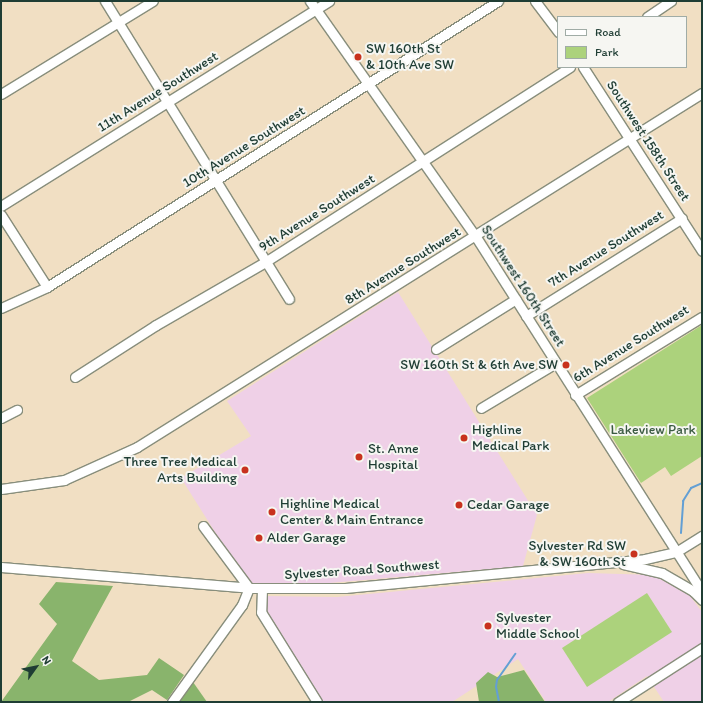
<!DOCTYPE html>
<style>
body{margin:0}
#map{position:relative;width:703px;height:703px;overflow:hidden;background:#f1dfc3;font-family:Itim,sans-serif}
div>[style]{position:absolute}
.built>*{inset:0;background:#efd0e7}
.green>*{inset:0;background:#acd27c}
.forest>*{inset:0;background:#89b46c}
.stream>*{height:2px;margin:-1px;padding:0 1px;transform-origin:1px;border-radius:1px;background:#639fd4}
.roads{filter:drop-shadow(1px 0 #888e7c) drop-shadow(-1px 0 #888e7c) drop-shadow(0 1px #888e7c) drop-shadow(0 -1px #888e7c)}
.minor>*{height:9px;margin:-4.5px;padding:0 4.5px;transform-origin:4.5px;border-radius:4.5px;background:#fff}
.dots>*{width:11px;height:11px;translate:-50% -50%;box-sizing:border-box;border:2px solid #f6f6f2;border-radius:50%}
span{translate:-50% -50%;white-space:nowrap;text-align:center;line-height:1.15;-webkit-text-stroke:4px #f6f6f2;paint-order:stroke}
.poi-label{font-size:14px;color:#1f3d34}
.left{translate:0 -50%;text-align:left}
.right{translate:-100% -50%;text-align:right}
.street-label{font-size:14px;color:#1f3d34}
.park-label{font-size:14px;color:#3b5b42}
.frame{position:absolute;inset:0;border:2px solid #1f3d34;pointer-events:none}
.legend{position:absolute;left:557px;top:16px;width:130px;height:52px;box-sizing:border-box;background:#f6f6f2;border:1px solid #a0aca6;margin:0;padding:5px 7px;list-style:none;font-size:12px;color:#1f3d34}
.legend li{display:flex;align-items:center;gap:8px;height:20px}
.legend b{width:20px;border:1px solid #a0aca6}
.north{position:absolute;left:16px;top:647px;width:40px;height:40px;-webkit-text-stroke:3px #f6f6f2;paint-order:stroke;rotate:57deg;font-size:11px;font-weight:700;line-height:16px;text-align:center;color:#1f3d34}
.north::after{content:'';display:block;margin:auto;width:14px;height:18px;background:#1f3d34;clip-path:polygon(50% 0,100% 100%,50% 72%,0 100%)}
</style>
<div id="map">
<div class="built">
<i style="clip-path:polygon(398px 292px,537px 515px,523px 566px,330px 583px,247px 583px,181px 478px,251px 436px,227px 401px)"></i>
<i style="clip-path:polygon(588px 573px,653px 575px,690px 596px,702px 612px,702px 702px,664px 702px,647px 676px,608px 702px,546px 702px,518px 659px,452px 702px,321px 702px,266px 612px,265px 596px,337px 597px)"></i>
</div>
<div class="green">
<i style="clip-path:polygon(702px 325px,702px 456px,671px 476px,665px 467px,641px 483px,587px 398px)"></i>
<i style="clip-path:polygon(647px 593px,672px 632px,587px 687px,562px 648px)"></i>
</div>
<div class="forest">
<i style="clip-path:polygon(56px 582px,113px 586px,72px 661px,99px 680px,147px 675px,159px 658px,184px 675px,167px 700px,152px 690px,128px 702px,1px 702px,57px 624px,39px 604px)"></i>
<i style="clip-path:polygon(524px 670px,545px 702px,479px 702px,476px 683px,488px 672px,497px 677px)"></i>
<i style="clip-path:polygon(193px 682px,207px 702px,179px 702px)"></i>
</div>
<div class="stream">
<i style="left:681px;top:533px;width:32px;rotate:-86deg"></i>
<i style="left:683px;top:501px;width:15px;rotate:-58deg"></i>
<i style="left:691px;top:488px;width:12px;rotate:-24deg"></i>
<i style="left:499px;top:702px;width:15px;rotate:-101deg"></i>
<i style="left:496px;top:687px;width:7px;rotate:-82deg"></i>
<i style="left:497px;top:680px;width:32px;rotate:-55deg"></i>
</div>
<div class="roads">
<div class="minor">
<i style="left:105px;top:1px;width:350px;rotate:58.3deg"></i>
<i style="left:310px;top:1px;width:289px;rotate:54.9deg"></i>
<i style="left:476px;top:237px;width:421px;rotate:57.5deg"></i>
<i style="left:535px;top:1px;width:39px;rotate:53deg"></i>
<i style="left:647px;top:17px;width:29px;rotate:-34deg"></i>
<i style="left:583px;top:67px;width:219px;rotate:57.1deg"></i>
<i style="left:1px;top:94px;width:178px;rotate:-31.5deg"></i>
<i style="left:1px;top:206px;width:387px;rotate:-32deg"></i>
<i style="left:1px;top:215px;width:85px;rotate:57.4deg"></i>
<i style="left:1px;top:308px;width:51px;rotate:-24.5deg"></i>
<i style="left:47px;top:287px;width:534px;rotate:-32.38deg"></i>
<i style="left:526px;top:316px;width:184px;rotate:-32.1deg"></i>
<i style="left:436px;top:349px;width:94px;rotate:-32deg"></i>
<i style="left:75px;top:377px;width:96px;rotate:-32.7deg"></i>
<i style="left:156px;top:325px;width:126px;rotate:-30deg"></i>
<i style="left:265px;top:262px;width:362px;rotate:-32.6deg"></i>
<i style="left:575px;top:395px;width:149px;rotate:-31.6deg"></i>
<i style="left:481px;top:408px;width:87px;rotate:-31deg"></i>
<i style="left:1px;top:418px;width:18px;rotate:-27deg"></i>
<i style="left:1px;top:489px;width:64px;rotate:-8.1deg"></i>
<i style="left:64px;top:480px;width:80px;rotate:-24.3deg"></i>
<i style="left:137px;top:447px;width:667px;rotate:-32.07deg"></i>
<i style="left:203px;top:526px;width:77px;rotate:53.4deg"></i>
<i style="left:623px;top:564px;width:40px;rotate:13deg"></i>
<i style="left:662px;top:573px;width:36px;rotate:30deg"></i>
<i style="left:693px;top:591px;width:13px;rotate:45deg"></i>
<i style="left:1px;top:567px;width:249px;rotate:4.8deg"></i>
<i style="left:249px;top:588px;width:96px"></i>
<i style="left:345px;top:588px;width:301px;rotate:-5.5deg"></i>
<i style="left:645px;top:559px;width:32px;rotate:-13deg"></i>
<i style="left:676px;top:552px;width:31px;rotate:-32deg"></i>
<i style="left:262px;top:589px;width:23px;rotate:92deg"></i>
<i style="left:261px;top:612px;width:106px;rotate:58.1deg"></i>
<i style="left:172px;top:702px;width:120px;rotate:-54.2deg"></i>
<i style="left:242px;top:605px;width:18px;rotate:-68deg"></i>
<i style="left:618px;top:702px;width:100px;rotate:-32.7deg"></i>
</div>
</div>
<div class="dots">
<i style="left:358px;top:57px;background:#c8321e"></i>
<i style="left:566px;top:365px;background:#c8321e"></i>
<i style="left:464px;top:438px;background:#c8321e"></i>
<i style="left:359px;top:457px;background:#c8321e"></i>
<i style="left:245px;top:470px;background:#c8321e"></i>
<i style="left:459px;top:505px;background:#c8321e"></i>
<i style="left:272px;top:512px;background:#c8321e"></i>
<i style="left:259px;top:538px;background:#c8321e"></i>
<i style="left:634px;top:554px;background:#c8321e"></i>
<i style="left:488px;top:626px;background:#c8321e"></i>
</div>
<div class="poi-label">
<span class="left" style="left:366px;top:57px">SW 160th St<br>&amp; 10th Ave SW</span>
<span class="right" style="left:558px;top:365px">SW 160th St &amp; 6th Ave SW</span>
<span class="left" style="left:472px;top:438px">Highline<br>Medical Park</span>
<span class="left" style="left:368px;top:457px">St. Anne<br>Hospital</span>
<span class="right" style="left:237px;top:470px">Three Tree Medical<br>Arts Building</span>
<span class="left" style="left:280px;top:512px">Highline Medical<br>Center &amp; Main Entrance</span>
<span class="left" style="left:467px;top:505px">Cedar Garage</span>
<span class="left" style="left:267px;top:538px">Alder Garage</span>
<span class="right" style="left:626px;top:554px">Sylvester Rd SW<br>&amp; SW 160th St</span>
<span class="left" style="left:496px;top:626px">Sylvester<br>Middle School</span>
</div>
<div class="street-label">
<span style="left:158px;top:92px;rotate:-32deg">11th Avenue Southwest</span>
<span style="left:648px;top:141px;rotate:57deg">Southwest 158th Street</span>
<span style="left:244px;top:147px;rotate:-32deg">10th Avenue Southwest</span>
<span style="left:317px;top:213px;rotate:-32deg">9th Avenue Southwest</span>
<span style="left:606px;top:249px;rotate:-32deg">7th Avenue Southwest</span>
<span style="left:403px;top:266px;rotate:-32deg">8th Avenue Southwest</span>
<span style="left:523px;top:286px;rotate:57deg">Southwest 160th Street</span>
<span style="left:631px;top:344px;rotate:-32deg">6th Avenue Southwest</span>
<span style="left:362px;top:570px;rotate:-4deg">Sylvester Road Southwest</span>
</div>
<div class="park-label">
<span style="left:653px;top:430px">Lakeview Park</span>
</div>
<div class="frame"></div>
<ul class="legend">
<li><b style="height:5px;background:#fff"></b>Road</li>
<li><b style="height:11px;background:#acd27c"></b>Park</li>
</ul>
<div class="north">N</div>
</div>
